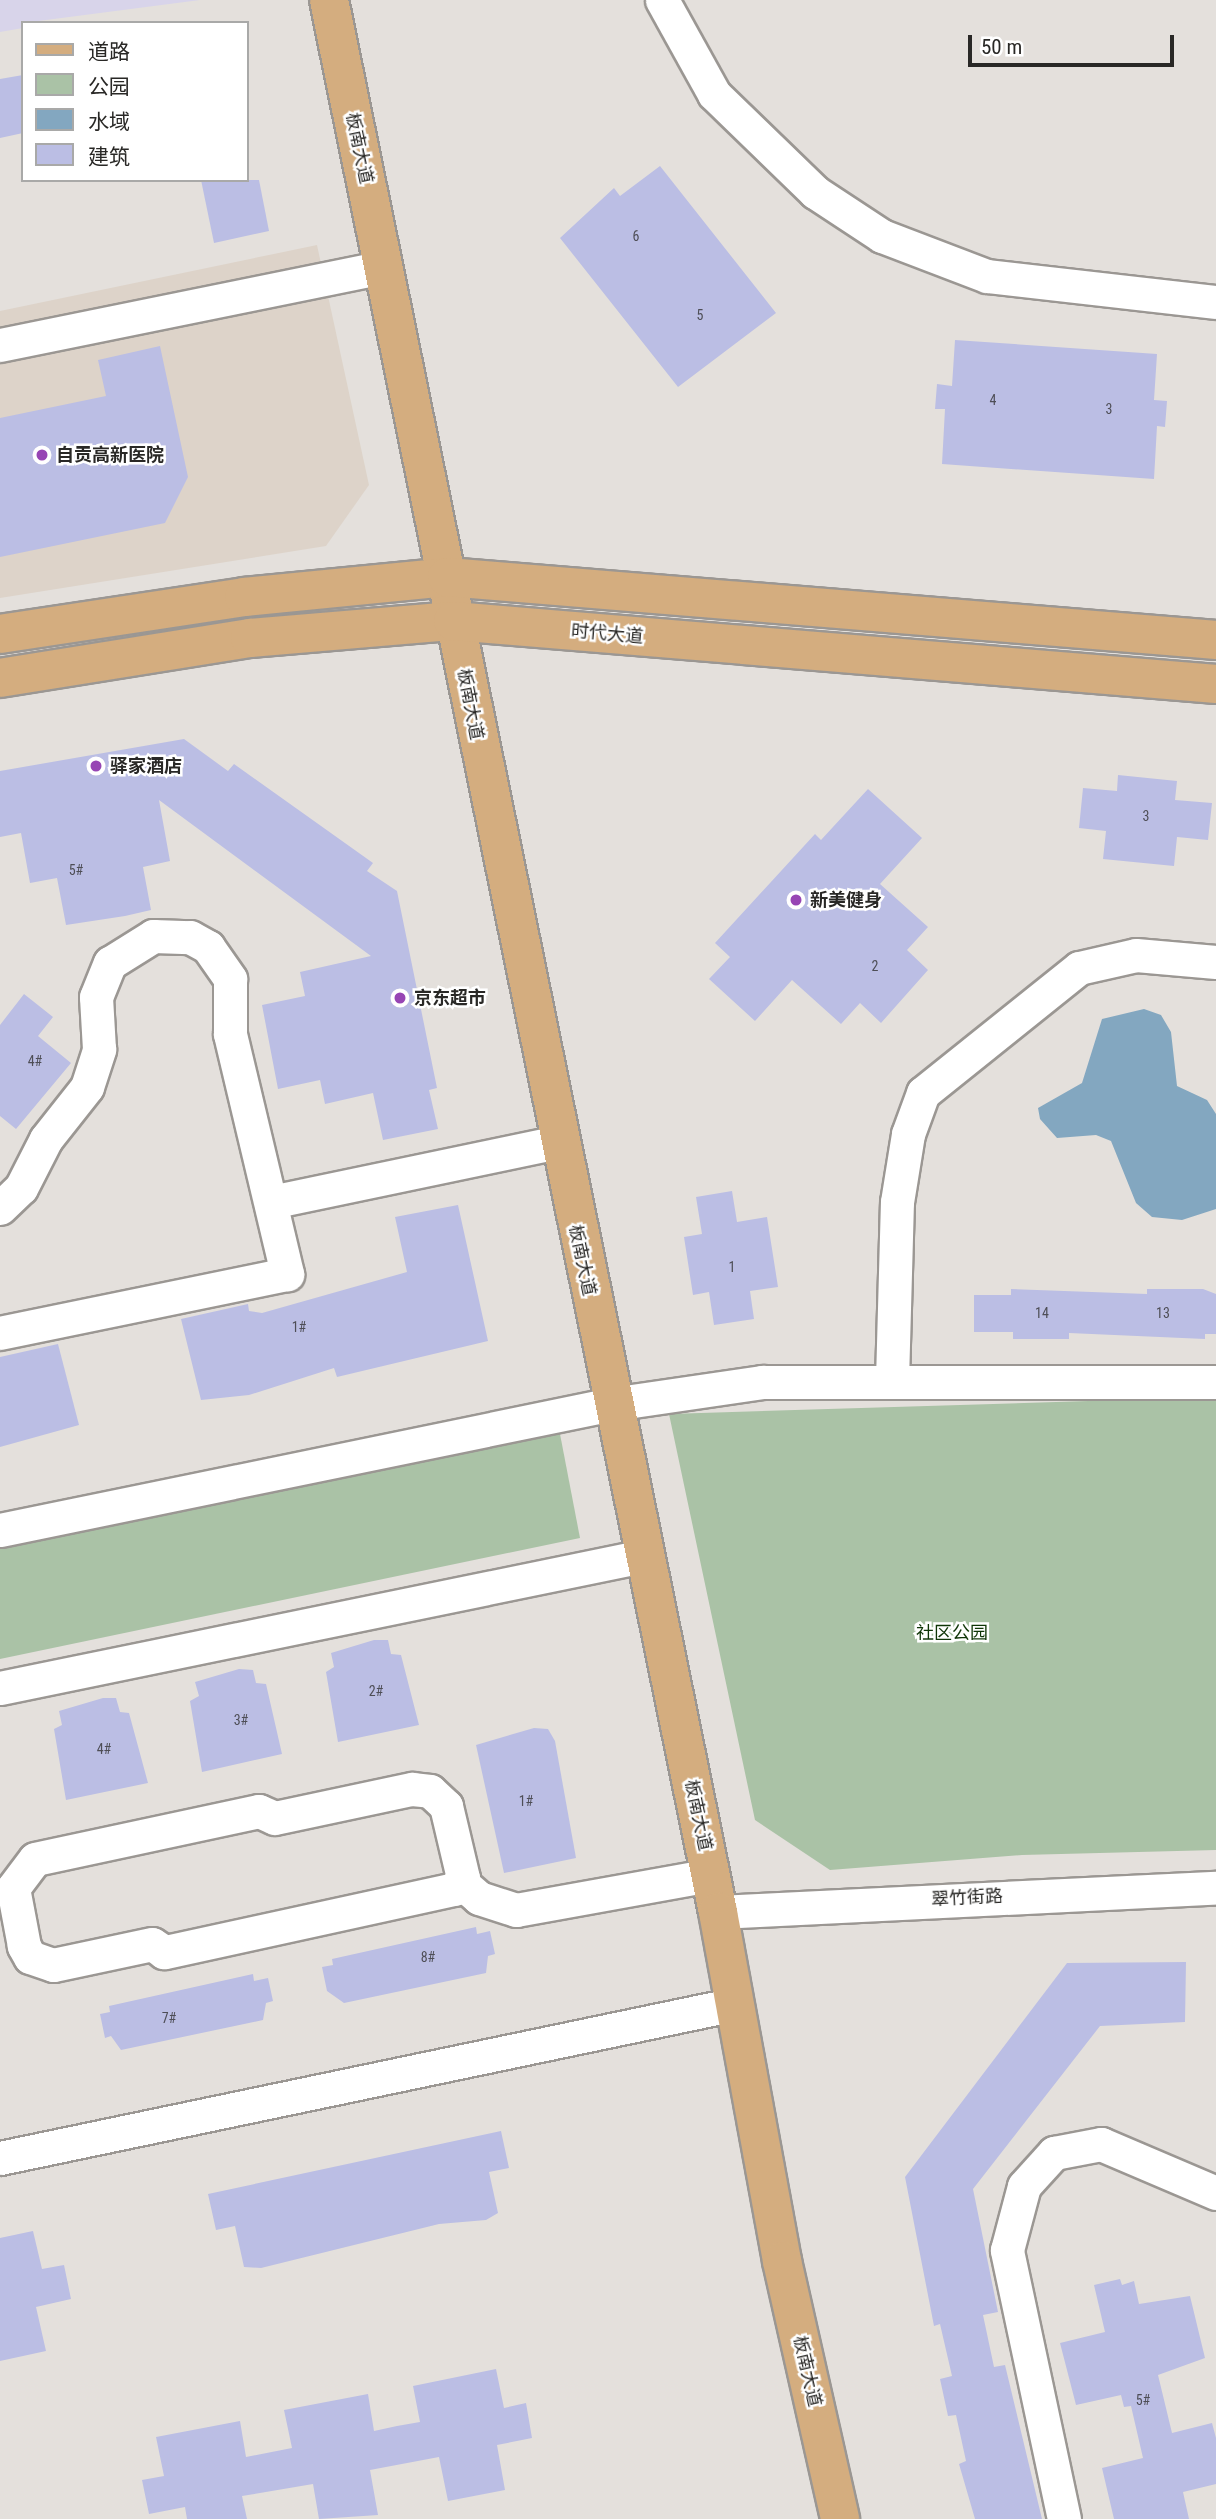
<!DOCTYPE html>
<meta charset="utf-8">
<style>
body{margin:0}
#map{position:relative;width:1216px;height:2519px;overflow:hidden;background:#e4e0dc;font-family:"Roboto Condensed","Noto Sans SC",sans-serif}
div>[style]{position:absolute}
.built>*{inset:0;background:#ddd3c9}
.education>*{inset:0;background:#d8d4ea}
.green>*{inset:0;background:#aac2a6}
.water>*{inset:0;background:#83a7c0}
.building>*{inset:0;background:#bbbee4}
.roads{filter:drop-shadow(2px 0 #9b9793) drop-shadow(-2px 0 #9b9793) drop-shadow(0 2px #9b9793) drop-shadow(0 -2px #9b9793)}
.minor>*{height:33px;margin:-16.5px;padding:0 16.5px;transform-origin:16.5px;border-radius:16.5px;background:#fff}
.major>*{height:38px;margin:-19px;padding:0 19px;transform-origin:19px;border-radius:19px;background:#d4ad7f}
.dots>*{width:19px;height:19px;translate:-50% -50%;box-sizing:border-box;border:4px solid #fff;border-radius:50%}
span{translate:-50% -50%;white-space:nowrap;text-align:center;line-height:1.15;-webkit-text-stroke:5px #fff;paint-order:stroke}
.number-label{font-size:14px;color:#4e4e56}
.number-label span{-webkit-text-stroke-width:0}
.street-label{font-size:18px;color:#292826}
.poi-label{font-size:18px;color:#292826;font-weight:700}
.left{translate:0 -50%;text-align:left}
.park-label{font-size:18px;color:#0f3507}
.legend{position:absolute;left:21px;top:21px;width:228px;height:161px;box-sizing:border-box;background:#fff;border:2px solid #a9a9a8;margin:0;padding:9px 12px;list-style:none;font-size:21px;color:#292826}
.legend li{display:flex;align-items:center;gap:14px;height:35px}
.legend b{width:35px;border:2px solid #a9a9a8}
.scale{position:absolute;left:968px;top:35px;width:206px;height:32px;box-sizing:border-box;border:4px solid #292826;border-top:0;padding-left:9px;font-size:21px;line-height:24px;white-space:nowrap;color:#292826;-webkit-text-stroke:5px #fff;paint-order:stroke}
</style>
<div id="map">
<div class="built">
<i style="clip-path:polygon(317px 245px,369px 485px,326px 546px,0 598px,0 311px)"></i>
</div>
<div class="education">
<i style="clip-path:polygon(0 0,200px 0,23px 23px,23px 28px,0 32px)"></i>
</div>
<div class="green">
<i style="clip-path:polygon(1216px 1397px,1216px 1850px,1022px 1855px,830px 1870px,755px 1820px,669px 1414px)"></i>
<i style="clip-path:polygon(560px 1434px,580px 1538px,0 1659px,0 1545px)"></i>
</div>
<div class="water">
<i style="clip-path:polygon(1144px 1009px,1161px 1015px,1171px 1032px,1177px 1086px,1207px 1100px,1216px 1114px,1216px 1209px,1182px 1220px,1152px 1217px,1136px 1203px,1111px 1141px,1096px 1135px,1057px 1138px,1040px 1119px,1038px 1108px,1082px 1083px,1102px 1019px)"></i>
</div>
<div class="building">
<i style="clip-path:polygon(23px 75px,23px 133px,0 138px,0 79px)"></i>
<i style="clip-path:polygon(660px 166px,776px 313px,678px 387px,560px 238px,614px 188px,620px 196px)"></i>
<i style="clip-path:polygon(201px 180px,259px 180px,269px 231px,214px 243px)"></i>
<i style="clip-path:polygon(955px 340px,1157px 354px,1154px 400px,1167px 401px,1165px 427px,1157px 426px,1154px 479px,942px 464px,945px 409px,935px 409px,937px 384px,952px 386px)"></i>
<i style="clip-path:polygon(160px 346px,188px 477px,165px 523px,0 557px,0 418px,106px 396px,98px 360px)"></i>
<i style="clip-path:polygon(184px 739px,228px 771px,234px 764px,373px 863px,367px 871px,397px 891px,437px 1088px,429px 1090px,438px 1129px,383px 1140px,373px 1093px,325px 1104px,320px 1080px,278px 1089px,262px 1005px,305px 996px,300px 972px,371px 956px,159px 800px,170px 861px,143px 867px,151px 910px,125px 916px,66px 925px,57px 878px,30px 883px,21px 833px,0 837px,0 771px)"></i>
<i style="clip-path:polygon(1118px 775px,1177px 781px,1175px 800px,1212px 803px,1208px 840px,1177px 837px,1174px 866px,1103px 859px,1106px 831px,1079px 828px,1083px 788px,1117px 791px)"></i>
<i style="clip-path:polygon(868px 789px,922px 838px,880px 884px,928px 927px,907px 950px,928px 970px,881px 1023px,860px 1003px,841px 1024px,792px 980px,755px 1021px,709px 979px,730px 957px,715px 943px,815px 834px,821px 840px)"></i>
<i style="clip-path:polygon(24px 994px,53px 1017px,38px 1036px,71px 1063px,16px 1129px,0 1116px,0 1025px)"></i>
<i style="clip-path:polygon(732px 1191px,737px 1222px,767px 1217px,778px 1287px,750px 1291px,754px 1319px,714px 1325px,709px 1292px,693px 1295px,684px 1237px,702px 1234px,696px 1197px)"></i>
<i style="clip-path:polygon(458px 1205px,488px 1341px,337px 1377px,334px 1368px,249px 1395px,201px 1400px,181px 1319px,248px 1304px,249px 1311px,262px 1313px,407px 1272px,395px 1217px)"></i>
<i style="clip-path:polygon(1011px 1289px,1147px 1294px,1147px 1289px,1203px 1289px,1216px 1294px,1216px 1334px,1205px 1334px,1205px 1339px,1069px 1333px,1069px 1339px,1013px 1339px,1013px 1332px,974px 1332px,974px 1295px,1011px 1295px)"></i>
<i style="clip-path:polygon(58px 1344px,79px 1425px,0 1447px,0 1357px)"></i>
<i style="clip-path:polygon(374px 1640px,388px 1640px,391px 1654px,401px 1655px,419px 1725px,338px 1742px,326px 1672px,334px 1667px,331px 1653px)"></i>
<i style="clip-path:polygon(239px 1669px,253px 1670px,256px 1683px,266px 1684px,282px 1754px,202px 1772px,190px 1701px,199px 1696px,195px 1682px)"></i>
<i style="clip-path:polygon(103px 1698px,116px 1698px,120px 1712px,129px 1713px,148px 1783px,66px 1800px,54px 1729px,62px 1725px,59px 1711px)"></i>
<i style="clip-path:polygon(534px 1728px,548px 1729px,555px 1741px,576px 1858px,504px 1873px,476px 1745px)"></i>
<i style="clip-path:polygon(476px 1927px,477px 1934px,490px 1931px,495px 1954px,488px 1956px,486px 1973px,344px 2003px,327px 1991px,322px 1967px,333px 1965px,332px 1959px)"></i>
<i style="clip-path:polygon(1186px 1962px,1185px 2022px,1100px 2026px,973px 2189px,998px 2312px,983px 2315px,994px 2367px,1005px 2365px,1042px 2519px,975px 2519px,959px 2464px,966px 2461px,956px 2415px,948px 2416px,940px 2379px,952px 2376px,940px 2324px,934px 2326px,905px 2177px,1067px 1963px)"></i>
<i style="clip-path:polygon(253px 1974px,254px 1981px,268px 1978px,273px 2001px,266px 2003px,263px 2020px,121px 2050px,111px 2036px,105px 2038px,100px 2014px,110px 2012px,109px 2006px)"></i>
<i style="clip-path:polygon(501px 2131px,509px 2168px,489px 2172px,498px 2213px,486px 2220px,439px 2224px,261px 2268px,244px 2267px,235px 2226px,216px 2230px,208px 2194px)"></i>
<i style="clip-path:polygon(33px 2231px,42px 2269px,64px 2265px,71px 2299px,36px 2307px,46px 2351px,0 2361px,0 2238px)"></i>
<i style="clip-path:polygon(1120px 2279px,1122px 2285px,1134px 2281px,1139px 2304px,1190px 2296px,1205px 2358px,1158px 2375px,1172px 2433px,1212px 2423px,1216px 2438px,1216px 2484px,1183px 2492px,1189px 2519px,1114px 2519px,1102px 2468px,1143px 2458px,1131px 2406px,1124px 2407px,1121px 2395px,1076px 2405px,1060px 2343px,1105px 2332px,1094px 2285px)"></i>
<i style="clip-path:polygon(496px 2369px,504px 2408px,526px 2403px,532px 2438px,497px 2445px,505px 2490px,448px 2501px,439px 2457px,370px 2470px,378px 2515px,319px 2519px,313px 2484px,242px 2496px,247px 2519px,187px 2519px,185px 2507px,149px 2514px,142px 2480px,164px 2476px,156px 2437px,240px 2421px,246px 2457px,292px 2448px,284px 2410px,368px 2394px,374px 2431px,397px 2426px,420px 2422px,413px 2386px)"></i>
</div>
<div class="roads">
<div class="minor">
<i style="left:662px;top:0;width:107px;rotate:61deg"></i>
<i style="left:714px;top:94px;width:141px;rotate:44.1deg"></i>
<i style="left:815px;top:192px;width:80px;rotate:33.3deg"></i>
<i style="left:882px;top:236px;width:112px;rotate:20.9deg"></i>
<i style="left:987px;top:276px;width:230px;rotate:6.5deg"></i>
<i style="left:0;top:345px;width:392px;rotate:-11.5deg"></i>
<i style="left:271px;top:1202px;width:292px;rotate:-11.8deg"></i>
<i style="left:0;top:1208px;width:29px;rotate:-44deg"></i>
<i style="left:21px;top:1188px;width:55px;rotate:-63deg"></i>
<i style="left:46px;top:1139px;width:66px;rotate:-51.7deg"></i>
<i style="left:87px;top:1087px;width:40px;rotate:-72deg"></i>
<i style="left:99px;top:1049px;width:52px;rotate:-93.3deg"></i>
<i style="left:96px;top:997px;width:37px;rotate:-68deg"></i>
<i style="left:110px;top:963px;width:51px;rotate:-32.1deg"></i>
<i style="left:153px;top:936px;width:37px;rotate:2deg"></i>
<i style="left:190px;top:937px;width:21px;rotate:29deg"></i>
<i style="left:208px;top:947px;width:39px;rotate:55deg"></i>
<i style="left:230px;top:979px;width:55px;rotate:90deg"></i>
<i style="left:230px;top:1034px;width:247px;rotate:76.6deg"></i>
<i style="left:287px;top:1274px;width:293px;rotate:168.4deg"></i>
<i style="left:892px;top:1380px;width:178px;rotate:-88.4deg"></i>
<i style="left:897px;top:1202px;width:69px;rotate:-80.8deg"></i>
<i style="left:908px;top:1134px;width:44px;rotate:-69.9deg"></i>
<i style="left:923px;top:1093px;width:200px;rotate:-38.7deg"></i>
<i style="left:1079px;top:968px;width:58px;rotate:-12.8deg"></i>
<i style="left:1136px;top:955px;width:80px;rotate:5deg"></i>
<i style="left:0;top:1530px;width:625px;rotate:-11.63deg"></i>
<i style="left:612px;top:1404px;width:152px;rotate:-8.3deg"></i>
<i style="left:762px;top:1382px;width:454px"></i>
<i style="left:0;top:1688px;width:656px;rotate:-11.6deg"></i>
<i style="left:412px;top:1789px;width:18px;rotate:6deg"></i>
<i style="left:430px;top:1791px;width:22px;rotate:43deg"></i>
<i style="left:446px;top:1806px;width:74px;rotate:76.7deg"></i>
<i style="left:463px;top:1878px;width:14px;rotate:129deg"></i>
<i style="left:454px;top:1889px;width:297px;rotate:167.7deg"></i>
<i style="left:164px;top:1952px;width:14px;rotate:-146deg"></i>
<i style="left:152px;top:1944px;width:101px;rotate:168deg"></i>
<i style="left:53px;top:1965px;width:24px;rotate:-161deg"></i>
<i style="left:30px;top:1957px;width:13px;rotate:-119deg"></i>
<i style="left:24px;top:1946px;width:59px;rotate:-100.7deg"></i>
<i style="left:13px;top:1888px;width:36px;rotate:-53deg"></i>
<i style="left:35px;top:1859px;width:229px;rotate:-12.1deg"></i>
<i style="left:259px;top:1811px;width:17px;rotate:24deg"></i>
<i style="left:275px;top:1818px;width:140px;rotate:-12deg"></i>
<i style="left:463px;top:1884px;width:21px;rotate:41deg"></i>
<i style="left:479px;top:1898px;width:39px;rotate:18deg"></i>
<i style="left:516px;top:1910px;width:197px;rotate:-10.2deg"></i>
<i style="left:718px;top:1912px;width:499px;rotate:-2.8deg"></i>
<i style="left:0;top:2158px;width:751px;rotate:-11.83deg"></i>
<i style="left:1064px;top:2519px;width:275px;rotate:-102deg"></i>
<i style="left:1007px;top:2250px;width:66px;rotate:-75.1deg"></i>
<i style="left:1024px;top:2186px;width:45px;rotate:-47.7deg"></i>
<i style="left:1054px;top:2153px;width:48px;rotate:-10.8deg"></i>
<i style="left:1101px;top:2144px;width:125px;rotate:23.1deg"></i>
</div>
<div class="major">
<i style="left:329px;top:0;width:1951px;rotate:78.5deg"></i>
<i style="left:718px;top:1912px;width:355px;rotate:79.6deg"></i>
<i style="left:782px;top:2261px;width:264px;rotate:77.3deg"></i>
<i style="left:0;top:634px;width:247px;rotate:-8.6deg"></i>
<i style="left:244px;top:597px;width:204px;rotate:-5.6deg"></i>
<i style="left:447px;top:577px;width:772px;rotate:4.68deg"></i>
<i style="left:0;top:678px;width:253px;rotate:-9.1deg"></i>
<i style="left:250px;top:638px;width:204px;rotate:-4.8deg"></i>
<i style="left:453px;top:621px;width:766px;rotate:4.72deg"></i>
</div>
</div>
<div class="dots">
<i style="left:42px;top:455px;background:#9745b4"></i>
<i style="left:96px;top:766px;background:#9745b4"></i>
<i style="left:796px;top:900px;background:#9745b4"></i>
<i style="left:400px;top:998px;background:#9745b4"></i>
</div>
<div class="number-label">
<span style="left:636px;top:236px">6</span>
<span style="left:700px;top:315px">5</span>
<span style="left:993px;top:400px">4</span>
<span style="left:1109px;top:409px">3</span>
<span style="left:1146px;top:816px">3</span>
<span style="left:76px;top:870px">5#</span>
<span style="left:875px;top:966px">2</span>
<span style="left:35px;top:1061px">4#</span>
<span style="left:732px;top:1267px">1</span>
<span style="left:1042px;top:1313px">14</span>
<span style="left:1163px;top:1313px">13</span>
<span style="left:299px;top:1327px">1#</span>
<span style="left:376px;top:1691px">2#</span>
<span style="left:241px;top:1720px">3#</span>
<span style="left:104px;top:1749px">4#</span>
<span style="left:526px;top:1801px">1#</span>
<span style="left:428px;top:1957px">8#</span>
<span style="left:169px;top:2018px">7#</span>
<span style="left:1143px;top:2400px">5#</span>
</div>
<div class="street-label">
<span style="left:359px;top:148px;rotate:78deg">板南大道</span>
<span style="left:607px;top:634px;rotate:5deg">时代大道</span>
<span style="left:470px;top:704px;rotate:79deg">板南大道</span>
<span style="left:582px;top:1260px;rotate:78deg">板南大道</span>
<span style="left:698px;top:1815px;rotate:78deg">板南大道</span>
<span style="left:967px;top:1898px;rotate:-3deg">翠竹街路</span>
<span style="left:807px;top:2371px;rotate:77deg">板南大道</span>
</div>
<div class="poi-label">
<span class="left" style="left:56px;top:455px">自贡高新医院</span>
<span class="left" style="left:110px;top:766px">驿家酒店</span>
<span class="left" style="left:810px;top:900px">新美健身</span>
<span class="left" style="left:414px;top:998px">京东超市</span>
</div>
<div class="park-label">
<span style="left:952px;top:1633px">社区公园</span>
</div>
<ul class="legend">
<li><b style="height:9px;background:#d4ad7f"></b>道路</li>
<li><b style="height:19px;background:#aac2a6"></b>公园</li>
<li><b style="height:19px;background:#83a7c0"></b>水域</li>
<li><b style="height:19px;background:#bbbee4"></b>建筑</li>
</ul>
<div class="scale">50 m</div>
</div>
